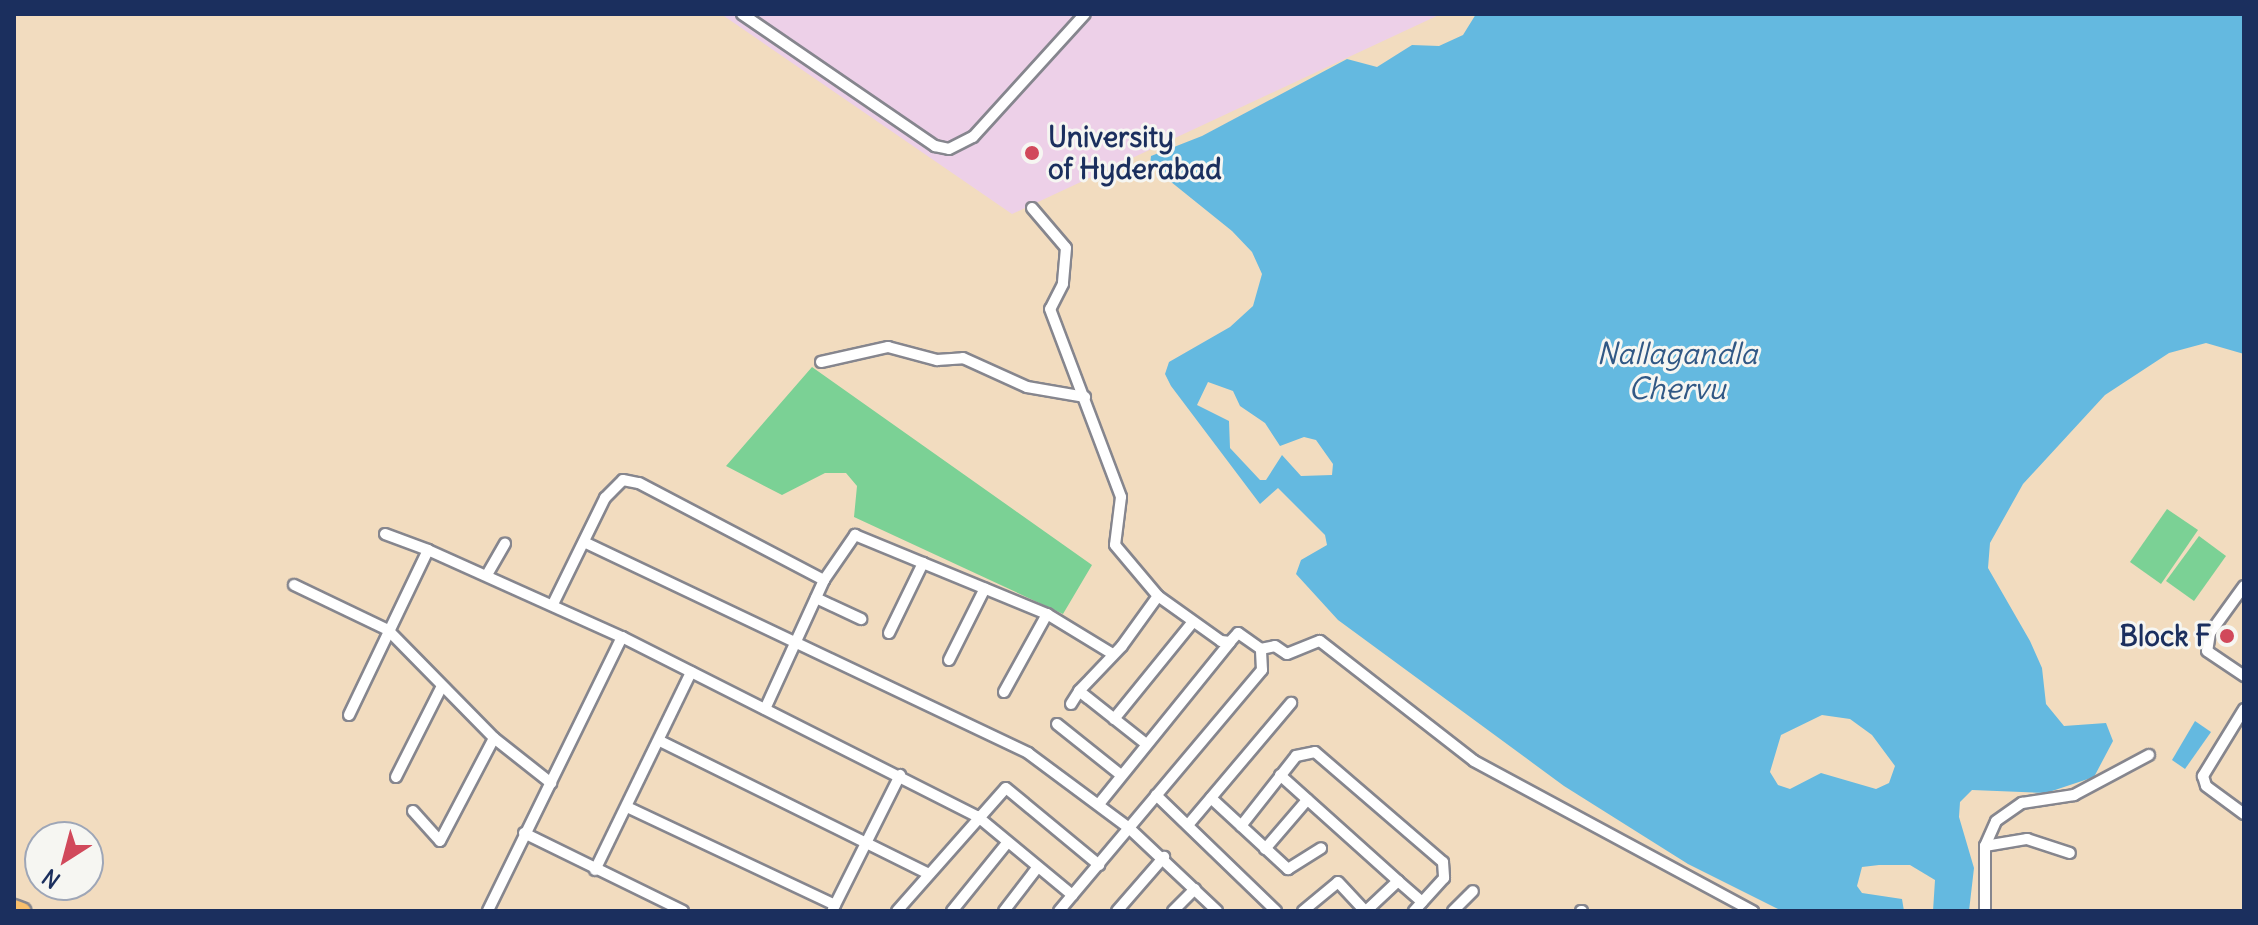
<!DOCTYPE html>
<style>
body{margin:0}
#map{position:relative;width:2258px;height:925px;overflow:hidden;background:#f2dcbf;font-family:Delius,sans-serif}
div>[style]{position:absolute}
.built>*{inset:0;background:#edd0e8}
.green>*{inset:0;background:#7bd195}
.water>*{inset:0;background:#64b9e0}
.roads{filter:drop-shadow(2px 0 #86868e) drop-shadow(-2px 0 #86868e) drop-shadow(0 2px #86868e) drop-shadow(0 -2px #86868e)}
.street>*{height:10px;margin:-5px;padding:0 5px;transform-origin:5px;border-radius:5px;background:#fff}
.primary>*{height:16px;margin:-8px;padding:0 8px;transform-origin:8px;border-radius:8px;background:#f8bf6c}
.dots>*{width:22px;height:22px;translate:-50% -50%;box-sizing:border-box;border:4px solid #f6f6f2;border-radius:50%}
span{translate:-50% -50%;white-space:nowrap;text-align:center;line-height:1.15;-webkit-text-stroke:6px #f6f6f2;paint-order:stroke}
.poi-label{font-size:28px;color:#1b2f5e;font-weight:700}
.left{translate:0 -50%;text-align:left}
.right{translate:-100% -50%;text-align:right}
.water-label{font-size:30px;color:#315885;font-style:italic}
.frame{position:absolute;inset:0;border:16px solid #1b2f5e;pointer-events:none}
.north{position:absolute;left:24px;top:821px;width:80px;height:80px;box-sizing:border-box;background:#f6f6f2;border:2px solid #9ea6b7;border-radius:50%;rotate:216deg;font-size:22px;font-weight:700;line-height:32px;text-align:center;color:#1b2f5e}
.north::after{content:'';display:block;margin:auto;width:28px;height:36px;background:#d1495b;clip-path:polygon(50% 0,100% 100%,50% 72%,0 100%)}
</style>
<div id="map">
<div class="built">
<i style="clip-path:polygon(721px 14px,1441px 14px,1012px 214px)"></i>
</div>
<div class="green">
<i style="clip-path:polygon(812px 367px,1092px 565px,1063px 614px,854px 517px,857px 486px,846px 473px,825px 473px,782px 495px,726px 466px)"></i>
<i style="clip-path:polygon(2167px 509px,2198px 530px,2161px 584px,2130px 562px)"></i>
<i style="clip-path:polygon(2199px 536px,2226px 556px,2194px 601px,2166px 581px)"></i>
</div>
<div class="water">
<i style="clip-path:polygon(evenodd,1476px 14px,2244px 14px,2244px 354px,2206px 343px,2169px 353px,2105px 395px,2023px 484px,1990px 543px,1988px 568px,2030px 641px,2042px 668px,2046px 704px,2064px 726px,2106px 723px,2113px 741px,2094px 777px,2046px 793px,1972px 790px,1960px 802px,1959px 817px,1974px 868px,1969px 911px,1933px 911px,1935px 880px,1910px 865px,1879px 865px,1862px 867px,1857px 886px,1862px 893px,1902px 899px,1904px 911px,1782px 911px,1688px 864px,1564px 786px,1338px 620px,1296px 574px,1301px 560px,1327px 545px,1325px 535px,1278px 488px,1260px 504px,1171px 386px,1165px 374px,1169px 362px,1230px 327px,1253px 306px,1262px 274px,1252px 252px,1232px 231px,1150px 165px,1151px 156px,1202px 136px,1347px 59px,1377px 67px,1412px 45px,1439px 46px,1463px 35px,1476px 14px,1208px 382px,1233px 391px,1240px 406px,1265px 423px,1280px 446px,1304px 437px,1316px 440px,1333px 464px,1332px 475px,1301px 476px,1282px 455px,1266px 480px,1260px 480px,1230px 448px,1229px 421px,1197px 405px,1208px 382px,1476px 14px,1822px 715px,1850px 719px,1872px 735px,1895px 766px,1889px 783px,1876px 789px,1821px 773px,1790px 789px,1778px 785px,1770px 772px,1781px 735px,1822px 715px)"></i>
<i style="clip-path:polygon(2195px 721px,2211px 732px,2185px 769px,2172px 760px)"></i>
</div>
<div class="roads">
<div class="street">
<i style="left:742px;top:14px;width:234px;rotate:34.4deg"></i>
<i style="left:935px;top:146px;width:14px;rotate:12deg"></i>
<i style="left:949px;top:149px;width:27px;rotate:-27deg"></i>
<i style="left:973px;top:137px;width:166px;rotate:-47.7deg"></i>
<i style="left:1032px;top:208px;width:52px;rotate:49.6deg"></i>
<i style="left:1066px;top:248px;width:36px;rotate:95deg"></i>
<i style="left:1063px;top:284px;width:28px;rotate:117deg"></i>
<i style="left:1050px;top:309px;width:201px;rotate:69.3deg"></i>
<i style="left:1121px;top:497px;width:48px;rotate:97.1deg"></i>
<i style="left:1115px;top:545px;width:67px;rotate:49.9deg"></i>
<i style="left:1158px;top:596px;width:62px;rotate:125.8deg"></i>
<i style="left:1122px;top:646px;width:62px;rotate:133.7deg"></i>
<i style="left:1079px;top:691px;width:85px;rotate:38.3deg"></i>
<i style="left:821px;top:362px;width:69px;rotate:-12.6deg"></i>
<i style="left:888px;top:347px;width:51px;rotate:14.9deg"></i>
<i style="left:937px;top:360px;width:26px;rotate:-4deg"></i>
<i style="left:963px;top:358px;width:70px;rotate:24.4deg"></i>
<i style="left:1027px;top:387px;width:59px;rotate:9.8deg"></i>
<i style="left:385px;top:534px;width:46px;rotate:20.4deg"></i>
<i style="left:584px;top:542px;width:492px;rotate:25.4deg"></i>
<i style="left:1028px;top:753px;width:126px;rotate:36.6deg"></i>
<i style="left:1129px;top:828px;width:121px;rotate:43.3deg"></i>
<i style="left:488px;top:573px;width:34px;rotate:-60deg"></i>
<i style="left:294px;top:585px;width:104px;rotate:25.6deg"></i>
<i style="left:388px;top:630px;width:151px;rotate:45.5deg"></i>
<i style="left:494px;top:738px;width:73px;rotate:38.3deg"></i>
<i style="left:2244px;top:586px;width:58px;rotate:125.9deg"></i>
<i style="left:2210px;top:633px;width:18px;rotate:99deg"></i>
<i style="left:2207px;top:651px;width:45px;rotate:34deg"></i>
<i style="left:816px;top:598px;width:50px;rotate:25deg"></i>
<i style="left:554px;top:602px;width:116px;rotate:-63.9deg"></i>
<i style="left:605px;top:498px;width:25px;rotate:-45deg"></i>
<i style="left:623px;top:480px;width:16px;rotate:11deg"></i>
<i style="left:639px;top:483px;width:209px;rotate:27.7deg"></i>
<i style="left:889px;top:633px;width:78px;rotate:-64.1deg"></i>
<i style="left:622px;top:637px;width:398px;rotate:26.8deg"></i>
<i style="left:977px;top:816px;width:124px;rotate:39.7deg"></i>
<i style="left:1261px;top:649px;width:14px;rotate:-12deg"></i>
<i style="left:1275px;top:646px;width:14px;rotate:34deg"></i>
<i style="left:1287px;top:654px;width:35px;rotate:-22deg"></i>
<i style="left:1320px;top:641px;width:195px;rotate:37.9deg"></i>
<i style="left:1474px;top:761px;width:317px;rotate:28.3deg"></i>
<i style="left:949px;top:660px;width:80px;rotate:-63.4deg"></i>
<i style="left:1004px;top:692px;width:89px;rotate:-61.1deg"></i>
<i style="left:1071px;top:704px;width:15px;rotate:-58deg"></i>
<i style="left:765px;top:709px;width:142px;rotate:-65.4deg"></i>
<i style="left:824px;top:580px;width:55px;rotate:-55.4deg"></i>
<i style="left:855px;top:535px;width:208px;rotate:22.4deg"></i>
<i style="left:1047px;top:614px;width:75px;rotate:31.4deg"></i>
<i style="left:2244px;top:709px;width:79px;rotate:121.5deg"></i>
<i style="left:2203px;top:776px;width:10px;rotate:73deg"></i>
<i style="left:2206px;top:786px;width:47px;rotate:36.4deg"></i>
<i style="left:349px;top:715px;width:183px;rotate:-64.4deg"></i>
<i style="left:428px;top:550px;width:213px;rotate:24.2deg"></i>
<i style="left:622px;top:637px;width:305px;rotate:116.1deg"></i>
<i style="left:1114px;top:719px;width:124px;rotate:-50.9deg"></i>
<i style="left:1057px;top:724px;width:82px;rotate:38.6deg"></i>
<i style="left:660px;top:741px;width:300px;rotate:26.3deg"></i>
<i style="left:1280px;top:775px;width:159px;rotate:41.9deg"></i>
<i style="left:1398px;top:881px;width:44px;rotate:136.8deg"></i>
<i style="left:396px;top:777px;width:100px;rotate:-63.2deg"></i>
<i style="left:1156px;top:795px;width:167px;rotate:44deg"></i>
<i style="left:1211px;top:798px;width:105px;rotate:42.7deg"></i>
<i style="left:1288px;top:869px;width:39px;rotate:-32deg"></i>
<i style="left:1099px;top:804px;width:208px;rotate:-51deg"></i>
<i style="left:627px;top:807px;width:230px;rotate:25.2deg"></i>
<i style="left:413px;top:811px;width:40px;rotate:48deg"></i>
<i style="left:440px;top:841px;width:116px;rotate:-62.3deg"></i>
<i style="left:1188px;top:825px;width:160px;rotate:-49.8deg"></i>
<i style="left:1241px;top:826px;width:89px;rotate:-51.8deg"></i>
<i style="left:1296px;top:756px;width:19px;rotate:-12deg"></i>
<i style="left:1315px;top:752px;width:169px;rotate:40.7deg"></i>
<i style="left:1443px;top:862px;width:16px;rotate:86deg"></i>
<i style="left:1444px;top:878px;width:45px;rotate:132.3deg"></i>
<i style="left:524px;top:833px;width:177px;rotate:26.1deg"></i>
<i style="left:1985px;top:846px;width:43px;rotate:-9.5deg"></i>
<i style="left:2027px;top:839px;width:45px;rotate:18deg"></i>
<i style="left:1265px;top:849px;width:65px;rotate:-49.4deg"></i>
<i style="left:595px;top:870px;width:220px;rotate:-64.1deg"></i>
<i style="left:1398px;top:881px;width:32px;rotate:41deg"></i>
<i style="left:833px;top:909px;width:150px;rotate:-63.4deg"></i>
<i style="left:897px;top:911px;width:164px;rotate:-48.5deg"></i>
<i style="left:1006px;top:788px;width:121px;rotate:39.6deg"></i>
<i style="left:952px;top:911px;width:87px;rotate:-51deg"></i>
<i style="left:1004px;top:911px;width:54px;rotate:-52.5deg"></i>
<i style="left:1059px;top:911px;width:315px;rotate:-49.9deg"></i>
<i style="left:1262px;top:670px;width:21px;rotate:-93deg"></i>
<i style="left:1261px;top:649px;width:28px;rotate:-145deg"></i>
<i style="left:1238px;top:633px;width:12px;rotate:132deg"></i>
<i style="left:1230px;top:642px;width:9px;rotate:-174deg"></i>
<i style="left:1221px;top:641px;width:77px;rotate:-144.5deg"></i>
<i style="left:1117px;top:911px;width:72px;rotate:-49deg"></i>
<i style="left:1173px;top:911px;width:31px;rotate:-45deg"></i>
<i style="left:1303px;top:911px;width:45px;rotate:-39.6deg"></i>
<i style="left:1338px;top:882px;width:40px;rotate:47deg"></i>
<i style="left:1453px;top:911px;width:28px;rotate:-45deg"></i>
<i style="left:1581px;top:911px;width:1px"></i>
<i style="left:1985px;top:911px;width:65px;rotate:-90deg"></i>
<i style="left:1985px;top:846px;width:27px;rotate:-66deg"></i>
<i style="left:1996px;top:821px;width:32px;rotate:-35deg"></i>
<i style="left:2022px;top:803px;width:53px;rotate:-8.7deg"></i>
<i style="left:2074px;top:795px;width:85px;rotate:-28.1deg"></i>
</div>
<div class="primary">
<i style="left:14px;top:908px;width:9px;rotate:21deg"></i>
</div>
</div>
<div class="dots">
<i style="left:1032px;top:153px;background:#d1495b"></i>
<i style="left:2227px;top:636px;background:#d1495b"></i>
</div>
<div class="poi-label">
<span class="left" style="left:1048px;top:153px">University<br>of Hyderabad</span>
<span class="right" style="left:2211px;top:636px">Block F</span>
</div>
<div class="water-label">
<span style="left:1677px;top:370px">Nallagandla<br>Chervu</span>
</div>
<div class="frame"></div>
<div class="north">N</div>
</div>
